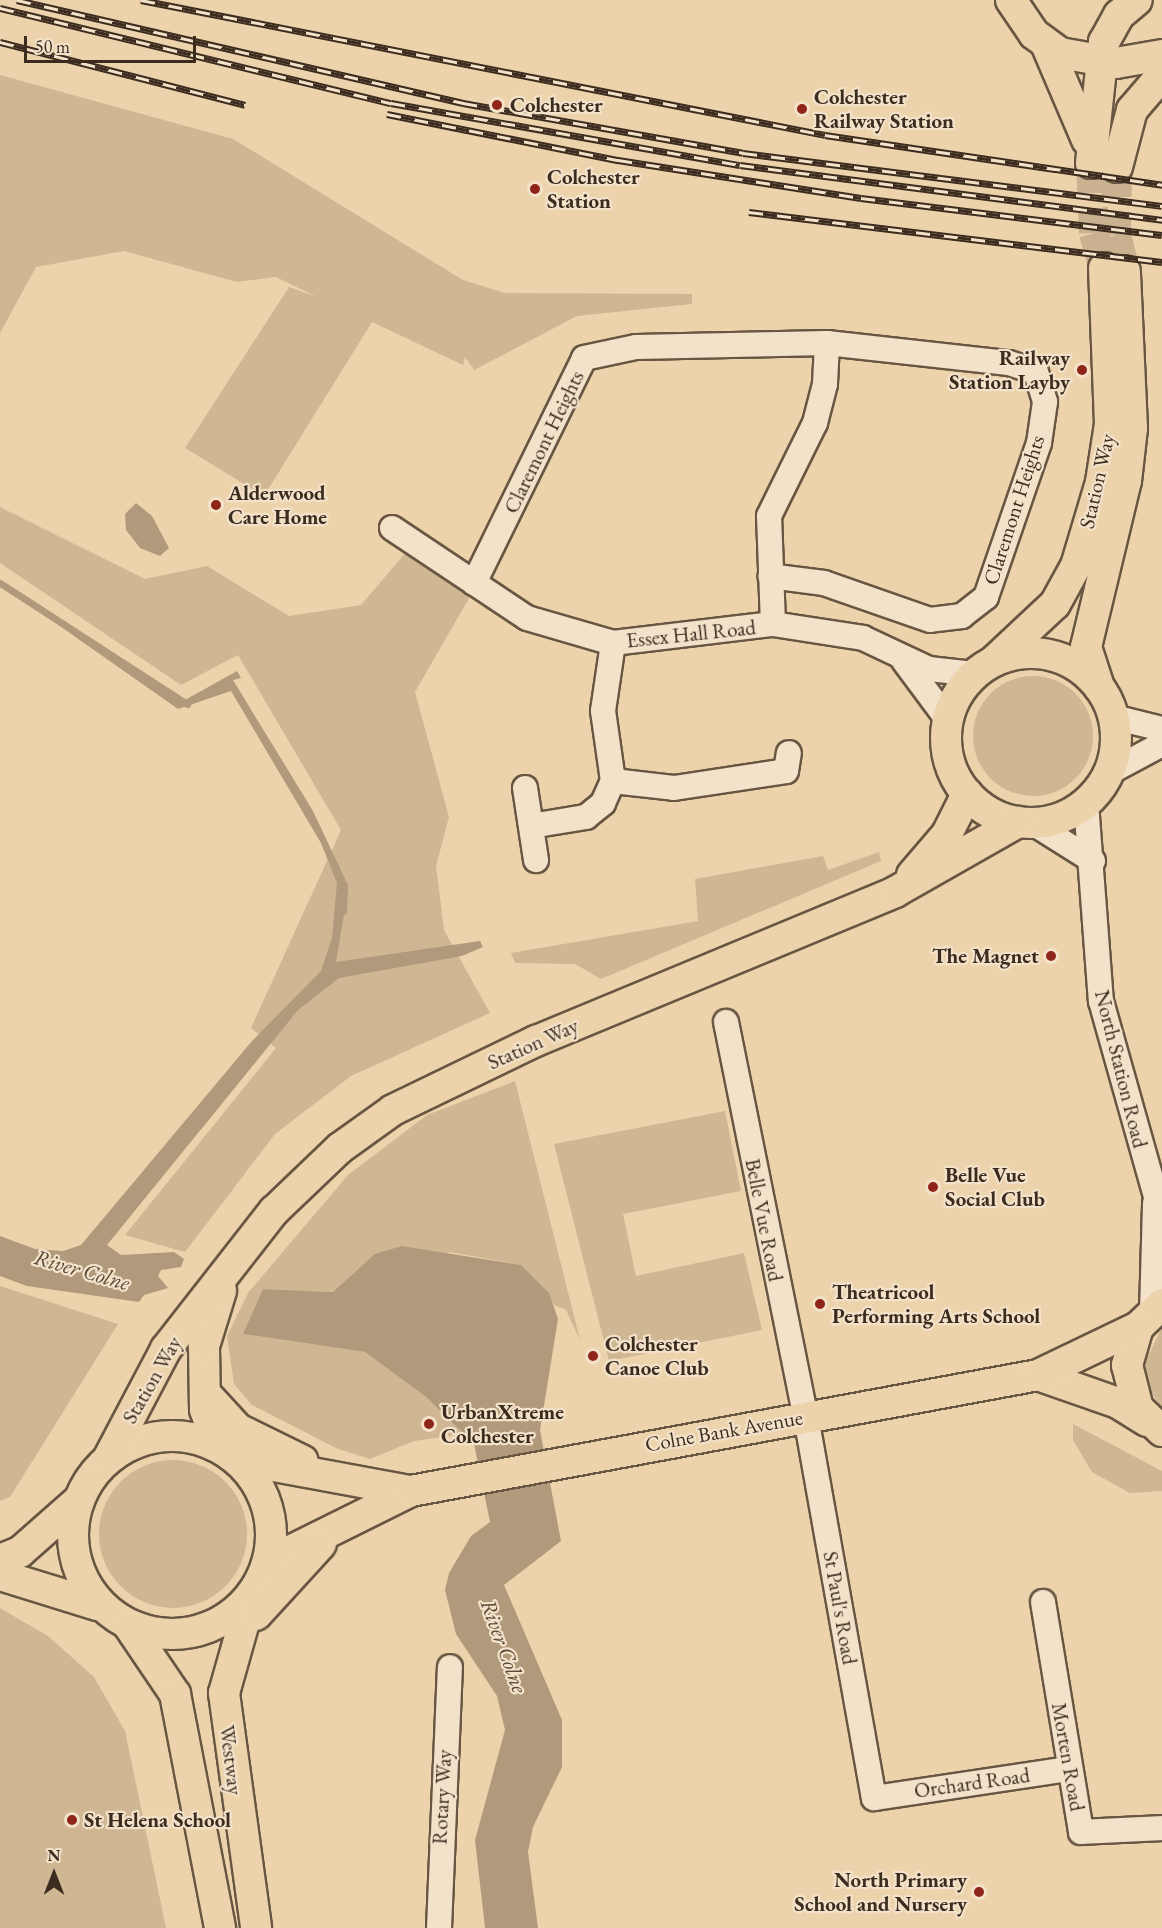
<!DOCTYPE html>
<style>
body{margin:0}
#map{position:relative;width:1162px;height:1928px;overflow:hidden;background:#edd3ac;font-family:"EB Garamond",serif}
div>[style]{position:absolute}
.green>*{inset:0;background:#cfb794}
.round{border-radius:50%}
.water>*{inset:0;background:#b19a7c}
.stream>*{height:7px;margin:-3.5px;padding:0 3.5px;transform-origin:3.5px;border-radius:3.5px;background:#b19a7c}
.major-tunnel>*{height:30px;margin-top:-15px;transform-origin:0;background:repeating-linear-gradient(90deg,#cab290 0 30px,transparent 0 45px)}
.roads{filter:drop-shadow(2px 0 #685642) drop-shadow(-2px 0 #685642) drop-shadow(0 2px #685642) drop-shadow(0 -2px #685642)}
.minor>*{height:24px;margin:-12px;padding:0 12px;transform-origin:12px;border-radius:12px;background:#f3e2c9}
.major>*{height:30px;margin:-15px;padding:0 15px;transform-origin:15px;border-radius:15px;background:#edd3ac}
.major>.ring{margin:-15px;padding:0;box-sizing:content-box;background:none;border:30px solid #edd3ac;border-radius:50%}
.rail>*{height:7px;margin-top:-3.5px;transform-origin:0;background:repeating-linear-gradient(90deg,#f3e2c9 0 14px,#3c2c1f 0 28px);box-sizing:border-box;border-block:2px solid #3c2c1f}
.dots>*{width:16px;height:16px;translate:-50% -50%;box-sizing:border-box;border:3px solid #f3e2c9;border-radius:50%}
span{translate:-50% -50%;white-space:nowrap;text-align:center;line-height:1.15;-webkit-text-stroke:4.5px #f3e2c9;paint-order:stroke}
.poi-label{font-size:21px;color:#3c2c1f;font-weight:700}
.left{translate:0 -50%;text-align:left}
.right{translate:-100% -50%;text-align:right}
.street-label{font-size:21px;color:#3c2c1f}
.water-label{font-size:22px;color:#594836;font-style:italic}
.north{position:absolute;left:24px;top:1844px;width:60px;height:60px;-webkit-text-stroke:4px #f3e2c9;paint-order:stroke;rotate:0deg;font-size:16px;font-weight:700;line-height:24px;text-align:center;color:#3c2c1f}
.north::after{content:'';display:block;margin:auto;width:21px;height:27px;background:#3c2c1f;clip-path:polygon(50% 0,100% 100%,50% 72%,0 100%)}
.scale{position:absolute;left:24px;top:36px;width:172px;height:27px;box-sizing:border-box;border:3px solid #3c2c1f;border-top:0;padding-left:8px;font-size:18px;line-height:21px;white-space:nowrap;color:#3c2c1f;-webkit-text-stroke:4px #f3e2c9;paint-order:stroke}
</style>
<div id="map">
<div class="green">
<i style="clip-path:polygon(0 75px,233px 139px,463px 280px,505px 293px,692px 294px,692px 304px,577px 316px,474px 370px,465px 357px,463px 365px,372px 322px,264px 496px,185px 448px,289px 287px,317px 297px,276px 277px,237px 282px,124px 251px,36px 267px,0 333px)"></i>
<i style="clip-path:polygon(0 507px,145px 579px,207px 566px,289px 616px,361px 605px,407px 551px,472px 593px,415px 692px,449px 817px,436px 866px,444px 930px,490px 1013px,351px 1076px,275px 1134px,185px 1252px,125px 1235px,276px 1048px,251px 1028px,341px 830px,238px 655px,181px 685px,0 563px)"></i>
<i class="round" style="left:973px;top:676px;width:120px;height:120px"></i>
<i style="clip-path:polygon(879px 852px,881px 861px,601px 979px,575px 964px,515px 963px,511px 953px,698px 921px,695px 879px,823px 856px,828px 870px)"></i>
<i style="clip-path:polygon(515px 1081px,580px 1340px,566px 1310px,554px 1305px,521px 1265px,450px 1252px,333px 1292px,263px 1289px,244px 1334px,365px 1352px,426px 1397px,464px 1434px,414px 1441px,370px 1459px,338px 1449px,252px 1405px,234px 1384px,227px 1336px,248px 1293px,348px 1175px,427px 1115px)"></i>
<i style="clip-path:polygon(725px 1111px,741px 1191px,623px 1214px,636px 1276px,744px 1253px,762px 1330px,609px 1361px,554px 1144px)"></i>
<i style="clip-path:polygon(0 1286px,118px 1324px,10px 1497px,0 1501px)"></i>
<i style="clip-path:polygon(1162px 1327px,1162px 1409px,1147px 1385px,1144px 1365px)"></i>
<i style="clip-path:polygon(1073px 1424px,1162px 1471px,1162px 1491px,1130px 1493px,1092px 1472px,1073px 1440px)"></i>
<i class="round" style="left:99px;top:1460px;width:148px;height:148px"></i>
<i style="clip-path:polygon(0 1608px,48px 1636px,94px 1677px,125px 1731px,166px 1928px,0 1928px)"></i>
</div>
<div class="water">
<i style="clip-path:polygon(136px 503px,152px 516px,169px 548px,160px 556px,140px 548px,126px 530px,125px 514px)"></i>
<i style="clip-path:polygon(0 584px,176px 700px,185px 700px,237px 671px,241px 678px,233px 680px,313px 811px,345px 879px,348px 891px,336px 962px,480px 941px,483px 947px,462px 956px,339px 978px,298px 1010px,107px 1245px,121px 1255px,174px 1252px,184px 1259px,181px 1267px,161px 1270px,158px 1276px,168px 1288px,144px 1295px,139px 1302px,27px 1286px,0 1276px,0 1236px,35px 1249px,63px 1251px,81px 1245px,252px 1041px,321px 971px,332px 938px,337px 883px,321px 843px,231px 691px,178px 709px)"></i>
<i style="clip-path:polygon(402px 1246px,521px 1265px,549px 1293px,558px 1319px,540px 1430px,561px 1541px,504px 1585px,562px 1720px,562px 1767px,533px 1827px,528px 1852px,538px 1928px,485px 1928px,475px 1840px,505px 1730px,497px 1696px,456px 1634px,445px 1590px,449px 1573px,471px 1536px,490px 1522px,474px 1444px,426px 1397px,365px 1352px,243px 1334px,263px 1289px,333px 1292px,375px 1254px)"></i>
</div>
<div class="stream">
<i style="left:0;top:583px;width:223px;rotate:32.9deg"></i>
<i style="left:343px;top:911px;width:26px;rotate:-88deg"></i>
</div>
<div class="major-tunnel">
<i style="left:1091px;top:163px;width:70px;rotate:87.5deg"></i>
<i style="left:1094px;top:233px;width:36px;rotate:74deg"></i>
<i style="left:1117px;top:167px;width:68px;rotate:90.8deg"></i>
<i style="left:1116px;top:235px;width:37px;rotate:76deg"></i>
</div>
<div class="roads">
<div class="minor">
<i style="left:392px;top:528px;width:162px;rotate:33.7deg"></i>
<i style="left:527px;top:618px;width:90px;rotate:16.2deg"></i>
<i style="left:613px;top:643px;width:161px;rotate:-6.8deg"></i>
<i style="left:773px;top:624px;width:91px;rotate:8.8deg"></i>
<i style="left:863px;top:638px;width:73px;rotate:25.2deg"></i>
<i style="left:929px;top:669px;width:45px;rotate:6.3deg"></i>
<i style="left:474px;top:583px;width:250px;rotate:-63.9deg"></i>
<i style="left:584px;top:358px;width:53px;rotate:-11.9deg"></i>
<i style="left:636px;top:347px;width:191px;rotate:-1.2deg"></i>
<i style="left:827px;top:343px;width:183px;rotate:6.3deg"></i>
<i style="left:1009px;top:363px;width:28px;rotate:18deg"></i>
<i style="left:1036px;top:372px;width:31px;rotate:73deg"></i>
<i style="left:1045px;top:402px;width:41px;rotate:98.3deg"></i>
<i style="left:1039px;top:443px;width:163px;rotate:109deg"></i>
<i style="left:986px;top:597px;width:31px;rotate:142deg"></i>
<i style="left:962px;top:616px;width:32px;rotate:173deg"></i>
<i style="left:930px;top:620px;width:112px;rotate:-160.8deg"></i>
<i style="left:824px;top:583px;width:54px;rotate:-172.6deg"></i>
<i style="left:773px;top:624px;width:108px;rotate:-92.1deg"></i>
<i style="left:769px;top:516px;width:104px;rotate:-63.7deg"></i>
<i style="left:815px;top:423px;width:40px;rotate:-75.6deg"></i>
<i style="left:825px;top:384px;width:41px;rotate:-87.2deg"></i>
<i style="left:904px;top:661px;width:72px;rotate:53.4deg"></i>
<i style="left:1113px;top:717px;width:50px;rotate:13.8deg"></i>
<i style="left:1108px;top:773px;width:61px;rotate:-28.2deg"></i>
<i style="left:613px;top:781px;width:61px;rotate:6.5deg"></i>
<i style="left:674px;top:788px;width:113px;rotate:-8.6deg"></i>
<i style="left:786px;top:771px;width:18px;rotate:-81deg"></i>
<i style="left:525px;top:788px;width:73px;rotate:81.3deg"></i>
<i style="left:1086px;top:803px;width:199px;rotate:85.7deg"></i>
<i style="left:1101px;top:1001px;width:225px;rotate:74.3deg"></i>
<i style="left:1033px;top:823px;width:71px;rotate:32.3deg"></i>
<i style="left:531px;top:826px;width:56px;rotate:-9.3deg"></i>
<i style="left:586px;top:817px;width:22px;rotate:-39deg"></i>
<i style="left:603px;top:803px;width:24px;rotate:-66deg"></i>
<i style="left:613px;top:781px;width:71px;rotate:-98.1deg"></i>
<i style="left:603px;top:711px;width:69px;rotate:-81.6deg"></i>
<i style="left:726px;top:1022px;width:403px;rotate:78.6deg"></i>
<i style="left:806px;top:1417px;width:387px;rotate:79.9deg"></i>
<i style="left:874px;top:1798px;width:197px;rotate:-8.5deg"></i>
<i style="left:1152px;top:1312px;width:109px;rotate:-88.4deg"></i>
<i style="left:1043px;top:1602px;width:233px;rotate:80.6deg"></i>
<i style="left:1081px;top:1832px;width:81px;rotate:-2.8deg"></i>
<i style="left:439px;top:1928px;width:261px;rotate:-87.6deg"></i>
</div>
<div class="major">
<i style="left:1011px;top:0;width:41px;rotate:55.9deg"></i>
<i style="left:1034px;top:34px;width:32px;rotate:36deg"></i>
<i style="left:1060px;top:53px;width:57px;rotate:10.1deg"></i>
<i style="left:1116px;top:63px;width:47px;rotate:-9.9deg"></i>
<i style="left:1047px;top:46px;width:102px;rotate:66.9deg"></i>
<i style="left:1091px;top:163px;width:122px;rotate:-83.9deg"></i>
<i style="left:1104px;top:42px;width:31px;rotate:-61deg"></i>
<i style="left:1119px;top:15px;width:23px;rotate:-40deg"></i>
<i style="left:1117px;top:167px;width:59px;rotate:-75.3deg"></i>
<i style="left:1132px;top:110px;width:46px;rotate:-49.4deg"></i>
<i class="ring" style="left:946px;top:653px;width:140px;height:140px"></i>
<i style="left:994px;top:661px;width:83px;rotate:-43.1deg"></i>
<i style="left:1055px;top:604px;width:43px;rotate:-61.1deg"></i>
<i style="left:1076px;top:566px;width:88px;rotate:-73.4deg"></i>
<i style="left:1101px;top:482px;width:59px;rotate:-81.2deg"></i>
<i style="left:1110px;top:424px;width:156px;rotate:-92.2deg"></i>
<i style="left:1099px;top:687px;width:42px;rotate:-108deg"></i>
<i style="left:1086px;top:647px;width:171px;rotate:-76.5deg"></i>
<i style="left:1126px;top:481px;width:53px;rotate:-83.5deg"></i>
<i style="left:1132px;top:428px;width:157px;rotate:-92.6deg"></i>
<i style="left:912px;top:875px;width:54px;rotate:-49.5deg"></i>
<i style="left:947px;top:834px;width:45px;rotate:-63.4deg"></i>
<i style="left:1162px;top:1304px;width:33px;rotate:136deg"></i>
<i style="left:1138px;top:1327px;width:40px;rotate:106deg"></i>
<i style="left:1127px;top:1365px;width:44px;rotate:75.7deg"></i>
<i style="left:1138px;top:1408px;width:33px;rotate:44deg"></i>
<i style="left:1038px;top:1375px;width:85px;rotate:19.3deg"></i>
<i style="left:1118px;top:1403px;width:34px;rotate:32deg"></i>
<i style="left:206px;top:1394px;width:47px;rotate:47.6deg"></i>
<i style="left:238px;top:1429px;width:72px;rotate:26.2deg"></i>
<i class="ring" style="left:73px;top:1436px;width:168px;height:168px"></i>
<i style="left:218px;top:1447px;width:39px;rotate:-109deg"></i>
<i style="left:205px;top:1410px;width:64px;rotate:-90.9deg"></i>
<i style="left:204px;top:1346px;width:58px;rotate:-72.8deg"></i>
<i style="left:108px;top:1459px;width:124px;rotate:-62.2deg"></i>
<i style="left:166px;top:1349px;width:175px;rotate:-52deg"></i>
<i style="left:274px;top:1211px;width:91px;rotate:-43.7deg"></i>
<i style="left:340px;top:1148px;width:65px;rotate:-35.6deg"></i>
<i style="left:393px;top:1110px;width:159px;rotate:-25.8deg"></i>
<i style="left:536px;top:1041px;width:389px;rotate:-22.5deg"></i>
<i style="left:895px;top:892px;width:142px;rotate:-29.6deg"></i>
<i style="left:236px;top:1459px;width:178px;rotate:10.4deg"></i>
<i style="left:0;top:1560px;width:22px;rotate:-22deg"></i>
<i style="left:20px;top:1552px;width:79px;rotate:-41.4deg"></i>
<i style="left:268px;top:1562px;width:160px;rotate:-26.4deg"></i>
<i style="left:411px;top:1491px;width:638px;rotate:-10.48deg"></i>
<i style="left:1038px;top:1375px;width:111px;rotate:-25.6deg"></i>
<i style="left:0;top:1575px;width:102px;rotate:17.2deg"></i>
<i style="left:252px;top:1594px;width:103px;rotate:105.8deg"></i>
<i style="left:224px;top:1693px;width:237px;rotate:82.2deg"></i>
<i style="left:256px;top:1615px;width:96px;rotate:-47.5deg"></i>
<i style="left:129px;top:1626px;width:82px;rotate:55.9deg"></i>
<i style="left:175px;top:1694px;width:238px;rotate:79.1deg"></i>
</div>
</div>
<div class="rail">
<i style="left:17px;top:0;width:458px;rotate:13deg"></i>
<i style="left:463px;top:103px;width:284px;rotate:10.1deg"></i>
<i style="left:743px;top:153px;width:422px;rotate:7.2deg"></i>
<i style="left:141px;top:0;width:697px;rotate:11.16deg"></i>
<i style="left:825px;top:135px;width:341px;rotate:8.4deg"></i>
<i style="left:0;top:8px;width:402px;rotate:13.7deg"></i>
<i style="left:391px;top:103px;width:354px;rotate:10.1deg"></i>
<i style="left:740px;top:165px;width:426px;rotate:7.4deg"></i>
<i style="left:0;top:42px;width:253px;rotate:14.4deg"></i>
<i style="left:387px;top:114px;width:236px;rotate:11.3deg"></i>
<i style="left:618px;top:160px;width:246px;rotate:8.9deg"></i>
<i style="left:861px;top:198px;width:303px;rotate:7deg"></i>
<i style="left:749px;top:212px;width:416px;rotate:6.9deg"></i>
</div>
<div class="dots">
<i style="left:497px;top:105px;background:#8f2418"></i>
<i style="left:802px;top:109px;background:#8f2418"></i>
<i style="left:535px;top:189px;background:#8f2418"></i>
<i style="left:1082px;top:370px;background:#8f2418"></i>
<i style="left:216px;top:505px;background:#8f2418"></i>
<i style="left:1051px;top:956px;background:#8f2418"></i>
<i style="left:933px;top:1187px;background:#8f2418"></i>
<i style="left:820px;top:1304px;background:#8f2418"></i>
<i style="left:593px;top:1356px;background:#8f2418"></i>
<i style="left:429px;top:1424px;background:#8f2418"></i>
<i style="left:72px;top:1820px;background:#8f2418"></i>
<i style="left:979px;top:1892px;background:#8f2418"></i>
</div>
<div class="poi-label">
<span class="left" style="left:814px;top:109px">Colchester<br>Railway Station</span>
<span class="left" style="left:510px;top:105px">Colchester</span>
<span class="left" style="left:547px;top:189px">Colchester<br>Station</span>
<span class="right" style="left:1070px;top:370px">Railway<br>Station Layby</span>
<span class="left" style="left:228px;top:505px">Alderwood<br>Care Home</span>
<span class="right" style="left:1039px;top:956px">The Magnet</span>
<span class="left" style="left:945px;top:1187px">Belle Vue<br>Social Club</span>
<span class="left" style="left:832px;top:1304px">Theatricool<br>Performing Arts School</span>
<span class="left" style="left:605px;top:1356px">Colchester<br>Canoe Club</span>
<span class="left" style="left:441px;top:1424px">UrbanXtreme<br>Colchester</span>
<span class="left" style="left:84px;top:1820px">St Helena School</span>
<span class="right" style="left:967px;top:1892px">North Primary<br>School and Nursery</span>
</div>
<div class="street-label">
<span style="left:544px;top:442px;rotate:-64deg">Claremont Heights</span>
<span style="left:1097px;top:481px;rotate:-77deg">Station Way</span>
<span style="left:1014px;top:510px;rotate:-72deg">Claremont Heights</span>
<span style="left:691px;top:634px;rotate:-6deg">Essex Hall Road</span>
<span style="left:533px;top:1044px;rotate:-24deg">Station Way</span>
<span style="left:1121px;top:1069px;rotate:76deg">North Station Road</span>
<span style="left:764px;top:1220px;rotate:79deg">Belle Vue Road</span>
<span style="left:152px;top:1380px;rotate:-60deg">Station Way</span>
<span style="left:724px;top:1431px;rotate:-10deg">Colne Bank Avenue</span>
<span style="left:840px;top:1608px;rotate:80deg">St Paul's Road</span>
<span style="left:1068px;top:1757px;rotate:80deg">Morten Road</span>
<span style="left:231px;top:1760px;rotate:83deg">Westway</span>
<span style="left:972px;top:1783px;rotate:-8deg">Orchard Road</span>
<span style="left:442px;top:1797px;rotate:-87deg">Rotary Way</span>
</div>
<div class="water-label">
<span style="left:82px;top:1270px;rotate:16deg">River Colne</span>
<span style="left:504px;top:1646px;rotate:70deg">River Colne</span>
</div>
<div class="north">N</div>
<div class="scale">50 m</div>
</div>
